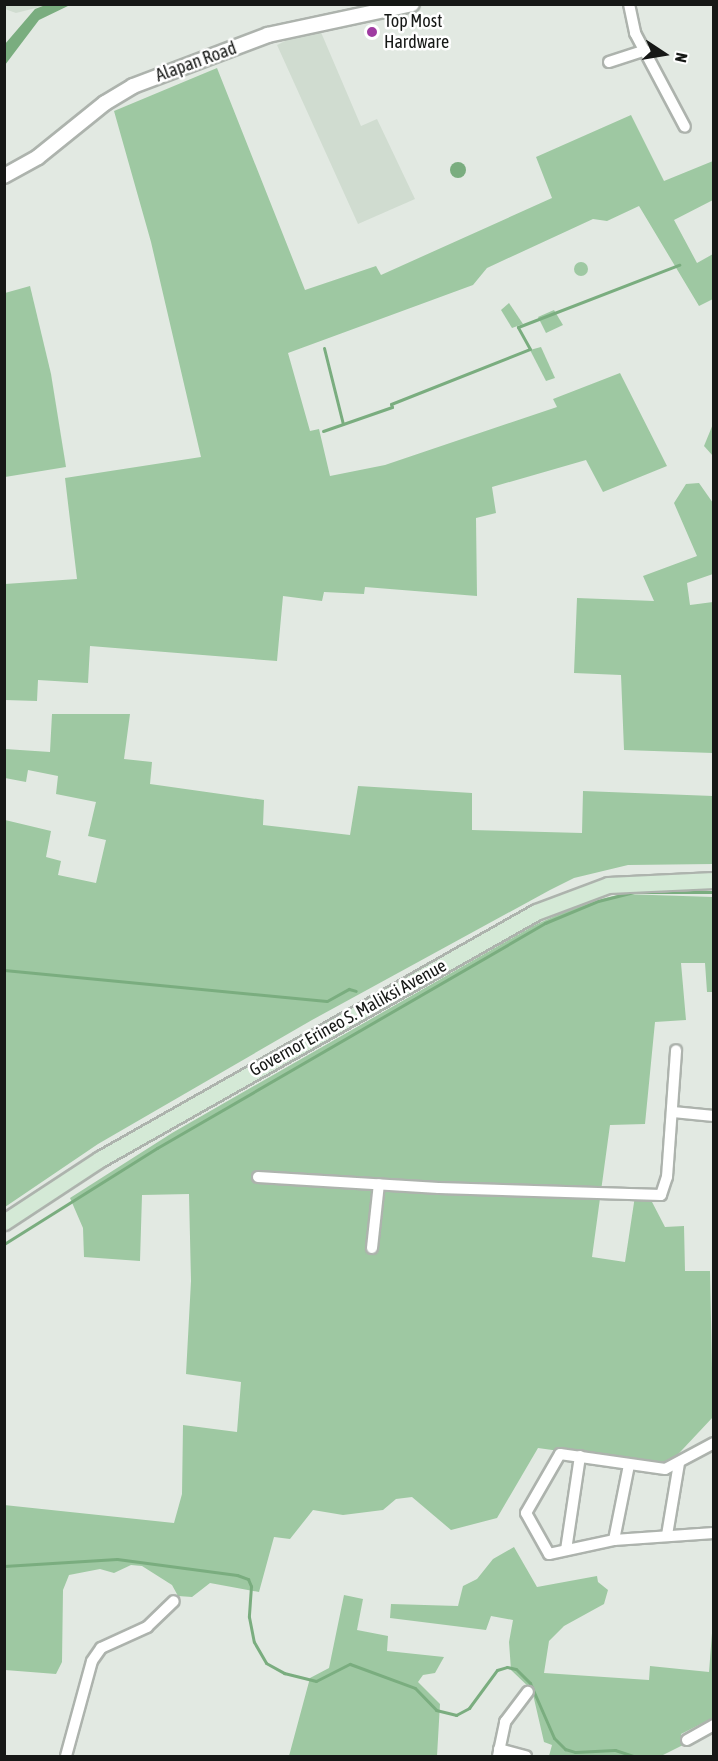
<!DOCTYPE html>
<style>
body{margin:0}
#map{position:relative;width:718px;height:1761px;overflow:hidden;background:#e2e9e2;font-family:"Asap Condensed",sans-serif}
div>[style]{position:absolute}
.built>*{inset:0;background:#d0dcd0}
.green>*{inset:0;background:#9ec8a2}
.round{border-radius:50%}
.water>*{inset:0;background:#7aad7f}
.stream>*{height:3px;margin:-1.5px;padding:0 1.5px;transform-origin:1.5px;border-radius:1.5px;background:#7aad7f}
.roads{filter:drop-shadow(2px 0 #adb3ad) drop-shadow(-2px 0 #adb3ad) drop-shadow(0 2px #adb3ad) drop-shadow(0 -2px #adb3ad)}
.minor>*{height:10px;margin:-5px;padding:0 5px;transform-origin:5px;border-radius:5px;background:#fff}
.tertiary>*{height:14px;margin:-7px;padding:0 7px;transform-origin:7px;border-radius:7px;background:#fff}
.secondary>*{height:15px;margin:-7.5px;padding:0 7.5px;transform-origin:7.5px;border-radius:7.5px;background:#d4e9d6}
.dots>*{width:16px;height:16px;translate:-50% -50%;box-sizing:border-box;border:3px solid #fff;border-radius:50%}
span{translate:-50% -50%;white-space:nowrap;text-align:center;line-height:1.15;-webkit-text-stroke:5px #fff;paint-order:stroke}
.poi-label{font-size:18px;color:#161816}
.left{translate:0 -50%;text-align:left}
.street-label{font-size:18px;color:#161816}
.frame{position:absolute;inset:0;border:6px solid #161816;pointer-events:none}
.north{position:absolute;left:634px;top:24px;width:60px;height:60px;-webkit-text-stroke:4px #fff;paint-order:stroke;rotate:102deg;font-size:16px;font-weight:700;line-height:24px;text-align:center;color:#161816}
.north::after{content:'';display:block;margin:auto;width:21px;height:27px;background:#161816;clip-path:polygon(50% 0,100% 100%,50% 72%,0 100%)}
</style>
<div id="map">
<div class="built">
<i style="clip-path:polygon(4px 5px,48px 5px,16px 13px,5px 9px)"></i>
<i style="clip-path:polygon(320px 30px,361px 126px,377px 119px,415px 199px,358px 224px,277px 45px,299px 34px)"></i>
</div>
<div class="green">
<i style="clip-path:polygon(217px 68px,305px 290px,376px 266px,381px 275px,552px 198px,536px 157px,631px 115px,664px 181px,713px 161px,713px 200px,674px 220px,697px 263px,713px 254px,713px 299px,699px 306px,639px 206px,607px 221px,593px 219px,487px 268px,473px 285px,288px 353px,310px 431px,319px 429px,330px 476px,385px 465px,557px 407px,553px 399px,620px 373px,667px 466px,603px 492px,586px 460px,492px 487px,496px 513px,476px 518px,477px 596px,365px 587px,364px 594px,324px 592px,322px 601px,283px 596px,277px 661px,90px 646px,88px 683px,38px 680px,37px 701px,5px 700px,5px 584px,77px 579px,65px 478px,201px 457px,151px 242px,114px 111px)"></i>
<i class="round" style="left:574px;top:262px;width:14px;height:14px"></i>
<i style="clip-path:polygon(30px 286px,51px 374px,66px 467px,5px 477px,5px 293px)"></i>
<i style="clip-path:polygon(509px 303px,523px 324px,512px 328px,501px 310px)"></i>
<i style="clip-path:polygon(554px 310px,563px 325px,546px 333px,538px 317px)"></i>
<i style="clip-path:polygon(541px 347px,555px 378px,546px 381px,530px 350px)"></i>
<i style="clip-path:polygon(713px 424px,713px 456px,704px 446px)"></i>
<i style="clip-path:polygon(699px 483px,713px 503px,713px 574px,687px 583px,690px 605px,713px 602px,713px 753px,624px 750px,621px 675px,574px 673px,577px 598px,654px 601px,643px 576px,697px 556px,674px 503px,686px 484px)"></i>
<i style="clip-path:polygon(52px 714px,130px 714px,124px 759px,152px 762px,150px 784px,264px 800px,263px 825px,350px 835px,358px 786px,472px 793px,472px 830px,582px 833px,583px 791px,713px 796px,713px 864px,628px 865px,574px 878px,550px 890px,312px 1020px,98px 1144px,5px 1207px,5px 820px,51px 831px,46px 857px,61px 861px,58px 875px,96px 883px,106px 840px,88px 836px,96px 802px,56px 794px,58px 776px,28px 770px,26px 782px,5px 778px,5px 749px,50px 752px)"></i>
<i style="clip-path:polygon(622px 894px,713px 897px,713px 992px,707px 992px,705px 963px,681px 963px,686px 1020px,655px 1022px,645px 1124px,610px 1125px,592px 1257px,625px 1262px,635px 1196px,651px 1200px,665px 1227px,684px 1226px,685px 1271px,710px 1271px,713px 1417px,667px 1466px,538px 1448px,497px 1518px,451px 1530px,412px 1497px,396px 1499px,383px 1510px,343px 1515px,313px 1510px,290px 1539px,274px 1537px,259px 1592px,210px 1583px,192px 1597px,178px 1596px,172px 1585px,142px 1566px,131px 1565px,114px 1573px,100px 1569px,69px 1575px,63px 1590px,62px 1662px,56px 1674px,5px 1670px,4px 1505px,174px 1523px,182px 1494px,183px 1425px,237px 1432px,241px 1382px,186px 1374px,191px 1281px,189px 1194px,142px 1195px,140px 1261px,84px 1257px,83px 1228px,70px 1198px,172px 1133px,535px 925px,581px 904px)"></i>
<i style="clip-path:polygon(514px 1547px,537px 1587px,597px 1576px,598px 1582px,608px 1590px,604px 1604px,564px 1626px,549px 1641px,544px 1673px,649px 1680px,650px 1666px,709px 1672px,713px 1620px,713px 1718px,681px 1734px,683px 1745px,661px 1756px,549px 1756px,552px 1745px,544px 1742px,532px 1690px,511px 1670px,509px 1642px,513px 1620px,491px 1616px,486px 1630px,390px 1618px,391px 1604px,458px 1606px,463px 1586px,477px 1579px,493px 1559px)"></i>
<i style="clip-path:polygon(344px 1595px,363px 1599px,357px 1630px,388px 1636px,387px 1651px,444px 1657px,435px 1673px,423px 1675px,418px 1682px,440px 1704px,437px 1756px,289px 1756px,310px 1678px,329px 1668px)"></i>
</div>
<div class="water">
<i style="clip-path:polygon(48px 4px,70px 5px,39px 20px,5px 65px,5px 44px,35px 9px)"></i>
<i class="round" style="left:450px;top:162px;width:16px;height:16px"></i>
</div>
<div class="stream">
<i style="left:324px;top:348px;width:78px;rotate:76deg"></i>
<i style="left:323px;top:431px;width:73px;rotate:-19.2deg"></i>
<i style="left:392px;top:407px;width:3px;rotate:-108deg"></i>
<i style="left:391px;top:404px;width:149px;rotate:-21.6deg"></i>
<i style="left:530px;top:349px;width:25px;rotate:-119deg"></i>
<i style="left:518px;top:327px;width:173px;rotate:-21.1deg"></i>
<i style="left:4px;top:970px;width:324px;rotate:5.5deg"></i>
<i style="left:327px;top:1001px;width:25px;rotate:-29deg"></i>
<i style="left:349px;top:989px;width:7px;rotate:16deg"></i>
<i style="left:4px;top:1244px;width:181px;rotate:-32.1deg"></i>
<i style="left:157px;top:1148px;width:449px;rotate:-30.1deg"></i>
<i style="left:545px;top:923px;width:57px;rotate:-22.5deg"></i>
<i style="left:598px;top:901px;width:37px;rotate:-14deg"></i>
<i style="left:634px;top:892px;width:80px"></i>
<i style="left:4px;top:1566px;width:113px;rotate:-3.5deg"></i>
<i style="left:117px;top:1559px;width:121px;rotate:7.6deg"></i>
<i style="left:237px;top:1575px;width:12px;rotate:20deg"></i>
<i style="left:248px;top:1579px;width:8px;rotate:67deg"></i>
<i style="left:251px;top:1586px;width:31px;rotate:94deg"></i>
<i style="left:249px;top:1617px;width:25px;rotate:79deg"></i>
<i style="left:254px;top:1642px;width:24px;rotate:60deg"></i>
<i style="left:266px;top:1663px;width:21px;rotate:29deg"></i>
<i style="left:284px;top:1673px;width:33px;rotate:14deg"></i>
<i style="left:316px;top:1681px;width:38px;rotate:-27deg"></i>
<i style="left:350px;top:1664px;width:69px;rotate:20.3deg"></i>
<i style="left:415px;top:1688px;width:30px;rotate:46deg"></i>
<i style="left:436px;top:1710px;width:21px;rotate:14deg"></i>
<i style="left:456px;top:1715px;width:15px;rotate:-28deg"></i>
<i style="left:469px;top:1708px;width:47px;rotate:-53.6deg"></i>
<i style="left:497px;top:1670px;width:10px;rotate:-17deg"></i>
<i style="left:507px;top:1667px;width:9px;rotate:13deg"></i>
<i style="left:516px;top:1669px;width:20px;rotate:45deg"></i>
<i style="left:530px;top:1683px;width:60px;rotate:66.4deg"></i>
<i style="left:554px;top:1738px;width:16px;rotate:45deg"></i>
<i style="left:565px;top:1749px;width:10px;rotate:17deg"></i>
<i style="left:575px;top:1752px;width:40px;rotate:-2.9deg"></i>
<i style="left:615px;top:1750px;width:19px;rotate:18deg"></i>
</div>
<div class="roads">
<div class="minor">
<i style="left:629px;top:4px;width:30px;rotate:78deg"></i>
<i style="left:635px;top:33px;width:106px;rotate:62deg"></i>
<i style="left:609px;top:62px;width:38px;rotate:-18deg"></i>
<i style="left:673px;top:1112px;width:41px;rotate:5.6deg"></i>
<i style="left:258px;top:1177px;width:181px;rotate:3.5deg"></i>
<i style="left:439px;top:1188px;width:222px;rotate:1.8deg"></i>
<i style="left:661px;top:1195px;width:19px;rotate:-72deg"></i>
<i style="left:667px;top:1177px;width:127px;rotate:-85.9deg"></i>
<i style="left:372px;top:1248px;width:64px;rotate:-83.8deg"></i>
<i style="left:714px;top:1443px;width:55px;rotate:152deg"></i>
<i style="left:665px;top:1469px;width:106px;rotate:-171.9deg"></i>
<i style="left:560px;top:1454px;width:68px;rotate:120deg"></i>
<i style="left:526px;top:1513px;width:47px;rotate:60.7deg"></i>
<i style="left:549px;top:1554px;width:66px;rotate:-12.2deg"></i>
<i style="left:614px;top:1540px;width:100px;rotate:-4deg"></i>
<i style="left:667px;top:1535px;width:73px;rotate:-80.5deg"></i>
<i style="left:614px;top:1540px;width:76px;rotate:-78.7deg"></i>
<i style="left:566px;top:1550px;width:95px;rotate:-81.5deg"></i>
<i style="left:687px;top:1740px;width:31px;rotate:-29deg"></i>
<i style="left:499px;top:1749px;width:28px;rotate:15deg"></i>
<i style="left:66px;top:1756px;width:98px;rotate:-74.7deg"></i>
<i style="left:92px;top:1661px;width:16px;rotate:-55deg"></i>
<i style="left:101px;top:1648px;width:51px;rotate:-24.5deg"></i>
<i style="left:147px;top:1627px;width:37px;rotate:-44deg"></i>
<i style="left:498px;top:1756px;width:35px;rotate:-78deg"></i>
<i style="left:505px;top:1722px;width:38px;rotate:-53deg"></i>
</div>
<div class="tertiary">
<i style="left:4px;top:176px;width:39px;rotate:-29deg"></i>
<i style="left:38px;top:157px;width:86px;rotate:-38.9deg"></i>
<i style="left:105px;top:103px;width:33px;rotate:-31deg"></i>
<i style="left:133px;top:86px;width:144px;rotate:-20.7deg"></i>
<i style="left:268px;top:35px;width:147px;rotate:-12.1deg"></i>
</div>
<div class="secondary">
<i style="left:4px;top:1222px;width:115px;rotate:-33.3deg"></i>
<i style="left:100px;top:1159px;width:501px;rotate:-29.53deg"></i>
<i style="left:536px;top:912px;width:77px;rotate:-20.6deg"></i>
<i style="left:608px;top:885px;width:106px;rotate:-2.7deg"></i>
</div>
</div>
<div class="dots">
<i style="left:372px;top:32px;background:#9f3ba1"></i>
</div>
<div class="poi-label">
<span class="left" style="left:384px;top:32px">Top Most<br>Hardware</span>
</div>
<div class="street-label">
<span style="left:196px;top:62px;rotate:-20deg">Alapan Road</span>
<span style="left:348px;top:1018px;rotate:-29deg">Governor Erineo S. Maliksi Avenue</span>
</div>
<div class="frame"></div>
<div class="north">N</div>
</div>
